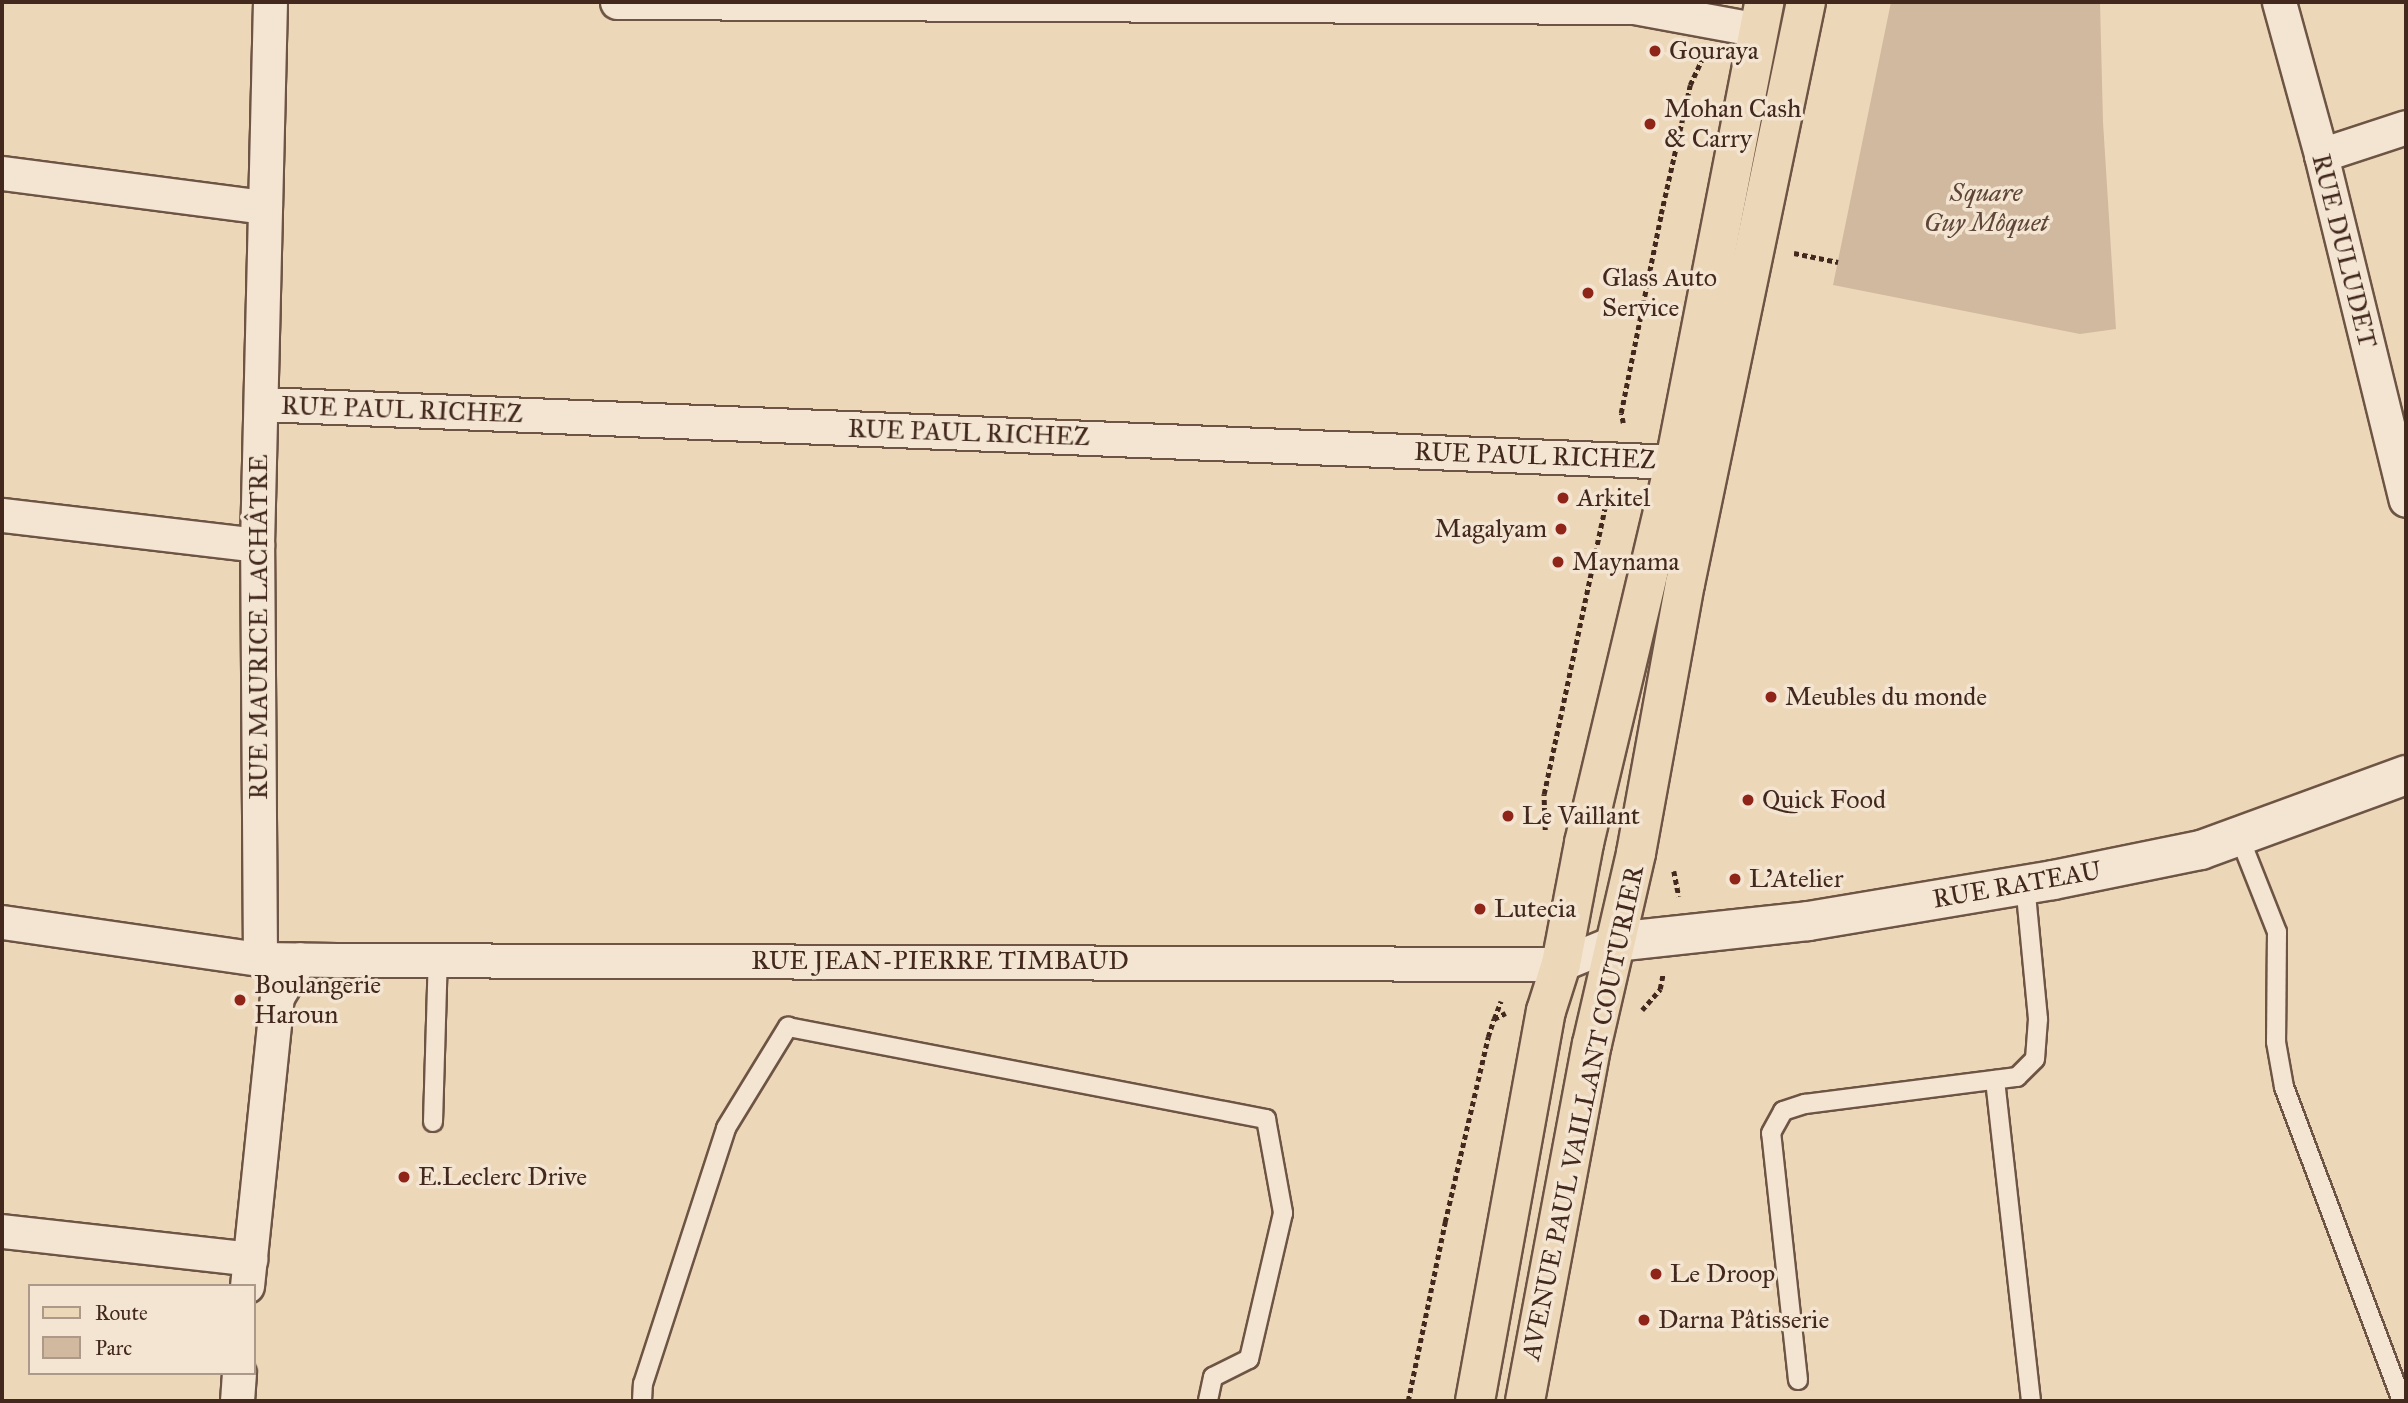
<!DOCTYPE html>
<meta charset="utf-8">
<style>
body{margin:0}
#map{position:relative;width:2408px;height:1403px;overflow:hidden;background:#edd7b9;font-family:"IM FELL Great Primer",serif}
div>[style]{position:absolute}
.green>*{inset:0;background:#d0b99e}
.path>*{height:4.5px;margin-top:-2.25px;transform-origin:0;background:repeating-linear-gradient(90deg,#43281d 0 5px,transparent 0 8.5px)}
.roads{filter:drop-shadow(2px 0 #6e5444) drop-shadow(-2px 0 #6e5444) drop-shadow(0 2px #6e5444) drop-shadow(0 -2px #6e5444)}
.service>*{height:18px;margin:-9px;padding:0 9px;transform-origin:9px;border-radius:9px;background:#f3e5d2}
.minor>*{height:33px;margin:-16.5px;padding:0 16.5px;transform-origin:16.5px;border-radius:16.5px;background:#f3e5d2}
.tertiary>*{height:38px;margin:-19px;padding:0 19px;transform-origin:19px;border-radius:19px;background:#f3e5d2}
.primary>*{height:38px;margin:-19px;padding:0 19px;transform-origin:19px;border-radius:19px;background:#edd7b9}
.dots>*{width:19px;height:19px;translate:-50% -50%;box-sizing:border-box;border:4px solid #f3e5d2;border-radius:50%}
span{translate:-50% -50%;white-space:nowrap;text-align:center;line-height:1.15;-webkit-text-stroke:7px #f3e5d2;paint-order:stroke}
.poi-label{font-size:26px;color:#43281d}
.left{translate:0 -50%;text-align:left}
.right{translate:-100% -50%;text-align:right}
.park-label{font-size:26px;color:#5f4537;font-style:italic}
.street-label{font-size:26px;color:#43281d}
.frame{position:absolute;inset:0;border:4px solid #43281d;pointer-events:none}
.legend{position:absolute;left:28px;top:1284px;width:228px;height:91px;box-sizing:border-box;background:#f3e5d2;border:2px solid #ad998a;margin:0;padding:9px 12px;list-style:none;font-size:21px;color:#43281d}
.legend li{display:flex;align-items:center;gap:14px;height:35px}
.legend b{width:35px;border:2px solid #ad998a}
</style>
<div id="map">
<div class="green">
<i style="clip-path:polygon(1891px 2px,2100px 2px,2103px 122px,2116px 329px,2080px 334px,1833px 285px)"></i>
</div>
<div class="path">
<i style="left:1794px;top:253px;width:45px;rotate:11.6deg"></i>
<i style="left:1623px;top:423px;width:10px;rotate:-101deg"></i>
<i style="left:1621px;top:413px;width:203px;rotate:-78.6deg"></i>
<i style="left:1661px;top:214px;width:132px;rotate:-77.3deg"></i>
<i style="left:1690px;top:85px;width:31px;rotate:-65deg"></i>
<i style="left:1545px;top:830px;width:36px;rotate:-92deg"></i>
<i style="left:1544px;top:794px;width:292px;rotate:-78deg"></i>
<i style="left:1605px;top:508px;width:16px;rotate:-55deg"></i>
<i style="left:1674px;top:871px;width:26px;rotate:79deg"></i>
<i style="left:1642px;top:1010px;width:28px;rotate:-49deg"></i>
<i style="left:1660px;top:989px;width:15px;rotate:-79deg"></i>
<i style="left:1494px;top:1019px;width:19px;rotate:-69deg"></i>
<i style="left:1408px;top:1401px;width:183px;rotate:-78.3deg"></i>
<i style="left:1445px;top:1222px;width:190px;rotate:-76.9deg"></i>
<i style="left:1488px;top:1037px;width:19px;rotate:-72deg"></i>
<i style="left:1494px;top:1019px;width:13px;rotate:-27deg"></i>
</div>
<div class="roads">
<div class="service">
<i style="left:2239px;top:836px;width:103px;rotate:68.4deg"></i>
<i style="left:2277px;top:932px;width:110px;rotate:90.5deg"></i>
<i style="left:2276px;top:1042px;width:46px;rotate:79.9deg"></i>
<i style="left:2284px;top:1087px;width:335px;rotate:69.4deg"></i>
<i style="left:1995px;top:1080px;width:323px;rotate:83.6deg"></i>
<i style="left:433px;top:1122px;width:164px;rotate:-88.3deg"></i>
<i style="left:1798px;top:1380px;width:248px;rotate:-96.2deg"></i>
<i style="left:1771px;top:1133px;width:25px;rotate:-61deg"></i>
<i style="left:1783px;top:1111px;width:23px;rotate:-18deg"></i>
<i style="left:1805px;top:1104px;width:214px;rotate:-7.3deg"></i>
<i style="left:2017px;top:1077px;width:25px;rotate:-45deg"></i>
<i style="left:2035px;top:1059px;width:40px;rotate:-85.7deg"></i>
<i style="left:2038px;top:1019px;width:135px;rotate:-95.5deg"></i>
<i style="left:642px;top:1401px;width:17px;rotate:-87deg"></i>
<i style="left:643px;top:1384px;width:269px;rotate:-72deg"></i>
<i style="left:726px;top:1128px;width:119px;rotate:-58.5deg"></i>
<i style="left:788px;top:1027px;width:487px;rotate:10.9deg"></i>
<i style="left:1266px;top:1119px;width:96px;rotate:79.7deg"></i>
<i style="left:1283px;top:1213px;width:150px;rotate:103.1deg"></i>
<i style="left:1249px;top:1359px;width:40px;rotate:153.4deg"></i>
<i style="left:1213px;top:1377px;width:25px;rotate:102deg"></i>
</div>
<div class="minor">
<i style="left:617px;top:2px;width:1017px;rotate:0.28deg"></i>
<i style="left:1634px;top:7px;width:127px;rotate:10.4deg"></i>
<i style="left:2279px;top:2px;width:159px;rotate:74.6deg"></i>
<i style="left:2321px;top:155px;width:355px;rotate:76.2deg"></i>
<i style="left:2321px;top:155px;width:89px;rotate:-18.2deg"></i>
<i style="left:2px;top:173px;width:265px;rotate:7.4deg"></i>
<i style="left:262px;top:404px;width:1414px;rotate:2.35deg"></i>
<i style="left:2px;top:515px;width:257px;rotate:6.7deg"></i>
<i style="left:2px;top:922px;width:261px;rotate:8.2deg"></i>
<i style="left:260px;top:959px;width:77px;rotate:0.7deg"></i>
<i style="left:337px;top:960px;width:1224px;rotate:0.19deg"></i>
<i style="left:1561px;top:964px;width:58px;rotate:-22.2deg"></i>
<i style="left:260px;top:959px;width:414px;rotate:-90.4deg"></i>
<i style="left:257px;top:545px;width:543px;rotate:-88.63deg"></i>
<i style="left:2px;top:1231px;width:250px;rotate:6.4deg"></i>
<i style="left:247px;top:1286px;width:291px;rotate:-84.1deg"></i>
<i style="left:277px;top:997px;width:44px;rotate:-58.8deg"></i>
<i style="left:237px;top:1401px;width:28px;rotate:-86deg"></i>
</div>
<div class="tertiary">
<i style="left:1615px;top:942px;width:194px;rotate:-6.2deg"></i>
<i style="left:1808px;top:921px;width:248px;rotate:-9.5deg"></i>
<i style="left:2053px;top:880px;width:151px;rotate:-11.5deg"></i>
<i style="left:2201px;top:850px;width:218px;rotate:-20.1deg"></i>
</div>
<div class="primary">
<i style="left:1475px;top:1401px;width:396px;rotate:-79.7deg"></i>
<i style="left:1546px;top:1011px;width:49px;rotate:-72.3deg"></i>
<i style="left:1561px;top:964px;width:123px;rotate:-79.2deg"></i>
<i style="left:1584px;top:843px;width:392px;rotate:-76.6deg"></i>
<i style="left:1675px;top:462px;width:469px;rotate:-79deg"></i>
<i style="left:1525px;top:1401px;width:363px;rotate:-79.4deg"></i>
<i style="left:1592px;top:1044px;width:196px;rotate:-77deg"></i>
<i style="left:1636px;top:853px;width:273px;rotate:-79.7deg"></i>
<i style="left:1685px;top:584px;width:594px;rotate:-78.26deg"></i>
</div>
</div>
<div class="dots">
<i style="left:1655px;top:51px;background:#8f2418"></i>
<i style="left:1650px;top:124px;background:#8f2418"></i>
<i style="left:1588px;top:293px;background:#8f2418"></i>
<i style="left:1563px;top:498px;background:#8f2418"></i>
<i style="left:1561px;top:529px;background:#8f2418"></i>
<i style="left:1558px;top:562px;background:#8f2418"></i>
<i style="left:1771px;top:697px;background:#8f2418"></i>
<i style="left:1748px;top:800px;background:#8f2418"></i>
<i style="left:1508px;top:816px;background:#8f2418"></i>
<i style="left:1735px;top:879px;background:#8f2418"></i>
<i style="left:1480px;top:909px;background:#8f2418"></i>
<i style="left:240px;top:1000px;background:#8f2418"></i>
<i style="left:404px;top:1177px;background:#8f2418"></i>
<i style="left:1656px;top:1274px;background:#8f2418"></i>
<i style="left:1644px;top:1320px;background:#8f2418"></i>
</div>
<div class="poi-label">
<span class="left" style="left:1669px;top:51px">Gouraya</span>
<span class="left" style="left:1664px;top:124px">Mohan Cash<br>&amp; Carry</span>
<span class="left" style="left:1602px;top:293px">Glass Auto<br>Service</span>
<span class="left" style="left:1577px;top:498px">Arkitel</span>
<span class="right" style="left:1547px;top:529px">Magalyam</span>
<span class="left" style="left:1572px;top:562px">Maynama</span>
<span class="left" style="left:1785px;top:697px">Meubles du monde</span>
<span class="left" style="left:1762px;top:800px">Quick Food</span>
<span class="left" style="left:1522px;top:816px">Le Vaillant</span>
<span class="left" style="left:1749px;top:879px">L'Atelier</span>
<span class="left" style="left:1494px;top:909px">Lutecia</span>
<span class="left" style="left:254px;top:1000px">Boulangerie<br>Haroun</span>
<span class="left" style="left:418px;top:1177px">E.Leclerc Drive</span>
<span class="left" style="left:1670px;top:1274px">Le Droop</span>
<span class="left" style="left:1658px;top:1320px">Darna Pâtisserie</span>
</div>
<div class="park-label">
<span style="left:1986px;top:208px">Square<br>Guy Môquet</span>
</div>
<div class="street-label">
<span style="left:2344px;top:251px;rotate:76deg">RUE DULUDET</span>
<span style="left:402px;top:410px;rotate:2deg">RUE PAUL RICHEZ</span>
<span style="left:969px;top:433px;rotate:2deg">RUE PAUL RICHEZ</span>
<span style="left:1535px;top:456px;rotate:2deg">RUE PAUL RICHEZ</span>
<span style="left:259px;top:627px;rotate:-90deg">RUE MAURICE LACHÂTRE</span>
<span style="left:2017px;top:885px;rotate:-10deg">RUE RATEAU</span>
<span style="left:940px;top:961px">RUE JEAN-PIERRE TIMBAUD</span>
<span style="left:1583px;top:1113px;rotate:-78deg">AVENUE PAUL VAILLANT COUTURIER</span>
</div>
<div class="frame"></div>
<ul class="legend">
<li><b style="height:9px;background:#edd7b9"></b>Route</li>
<li><b style="height:19px;background:#d0b99e"></b>Parc</li>
</ul>
</div>
